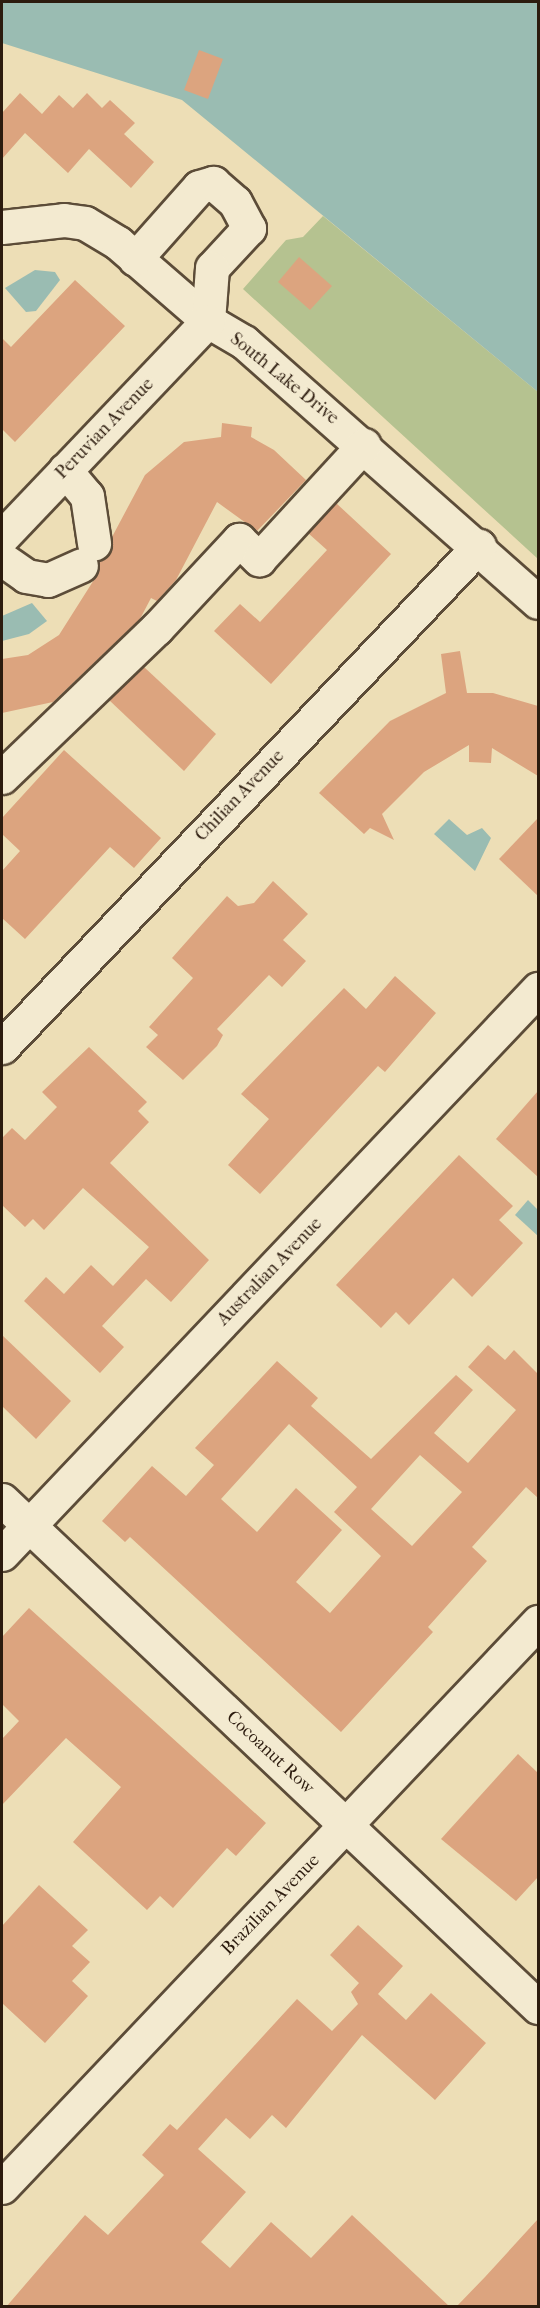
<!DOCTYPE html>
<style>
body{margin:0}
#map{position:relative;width:540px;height:2308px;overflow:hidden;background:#eddeb6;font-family:"IM FELL French Canon",serif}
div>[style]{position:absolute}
.green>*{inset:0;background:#b5c290}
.water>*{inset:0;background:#9abcb2}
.building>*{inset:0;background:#dca47f}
.roads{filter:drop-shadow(2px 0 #5c4c38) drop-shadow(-2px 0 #5c4c38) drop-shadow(0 2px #5c4c38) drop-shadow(0 -2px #5c4c38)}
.minor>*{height:33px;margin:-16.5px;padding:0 16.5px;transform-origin:16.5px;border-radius:16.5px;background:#f3ead0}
span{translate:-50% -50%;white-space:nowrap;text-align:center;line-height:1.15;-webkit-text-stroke:6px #f3ead0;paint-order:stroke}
.street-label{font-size:18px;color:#2c1b0e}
.frame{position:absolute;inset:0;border:3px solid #2c1b0e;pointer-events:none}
</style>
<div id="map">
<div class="green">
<i style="clip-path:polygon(323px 216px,538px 392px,538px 559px,243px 289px,286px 240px,303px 237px)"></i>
</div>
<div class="water">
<i style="clip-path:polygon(2px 2px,538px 2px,538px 392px,182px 100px,2px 43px)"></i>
<i style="clip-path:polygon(35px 270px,55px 272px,60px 280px,36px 311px,26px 312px,5px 288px)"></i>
<i style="clip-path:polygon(32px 603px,47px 621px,29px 634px,2px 641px,2px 616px)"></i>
<i style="clip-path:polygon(449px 819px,467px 835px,482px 828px,491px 838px,475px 871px,434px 834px)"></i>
<i style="clip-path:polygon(528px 1200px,538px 1210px,538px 1236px,515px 1215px)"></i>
</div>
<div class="building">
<i style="clip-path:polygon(199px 50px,223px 59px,208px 99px,184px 90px)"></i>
<i style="clip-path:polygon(20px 93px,42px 114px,59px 95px,73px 108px,87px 93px,102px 108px,110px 100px,135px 123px,124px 134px,154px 162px,131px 188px,89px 149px,68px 173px,25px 133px,2px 159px,2px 113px)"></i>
<i style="clip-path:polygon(299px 257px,332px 286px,310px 310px,278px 282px)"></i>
<i style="clip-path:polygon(75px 280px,125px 326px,15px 442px,2px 429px,2px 338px,11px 347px)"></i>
<i style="clip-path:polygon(222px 423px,252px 427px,251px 437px,274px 450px,306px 480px,257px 531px,217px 502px,176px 580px,157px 601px,151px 598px,140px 619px,53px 702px,2px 713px,2px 659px,28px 655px,59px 635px,97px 575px,99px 561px,111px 550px,112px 537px,145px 475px,184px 442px,221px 437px)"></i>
<i style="clip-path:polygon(336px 503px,391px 554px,271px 684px,214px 631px,240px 604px,260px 622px,327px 550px,308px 533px)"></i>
<i style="clip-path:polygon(460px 651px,467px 693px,493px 693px,538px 706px,538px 776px,492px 748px,491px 763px,469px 762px,469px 745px,424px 772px,382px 814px,394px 840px,370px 828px,364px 834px,319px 793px,390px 721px,446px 693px,441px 654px)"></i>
<i style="clip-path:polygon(144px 667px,216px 734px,184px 771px,109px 700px)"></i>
<i style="clip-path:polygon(64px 750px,161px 838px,134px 868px,110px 847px,25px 939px,2px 918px,2px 871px,20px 851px,2px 834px,2px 818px)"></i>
<i style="clip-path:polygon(538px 818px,538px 896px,499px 859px)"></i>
<i style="clip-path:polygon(273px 881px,308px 914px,283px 940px,306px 961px,282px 987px,269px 975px,217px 1029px,223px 1035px,217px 1046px,183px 1080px,146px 1047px,158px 1035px,149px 1027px,193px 978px,172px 958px,227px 896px,238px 906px,254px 903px)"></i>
<i style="clip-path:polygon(395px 976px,436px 1013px,385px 1072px,378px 1066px,260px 1194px,228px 1165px,269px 1119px,241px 1094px,344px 988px,366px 1009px)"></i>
<i style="clip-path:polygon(89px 1047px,147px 1102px,138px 1111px,149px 1122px,110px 1163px,209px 1260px,171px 1302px,146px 1279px,102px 1326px,124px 1347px,100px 1373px,24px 1301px,46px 1277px,64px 1294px,91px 1265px,113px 1286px,149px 1247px,83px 1188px,44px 1230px,33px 1219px,25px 1227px,2px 1205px,2px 1138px,12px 1128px,25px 1140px,57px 1107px,42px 1092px)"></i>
<i style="clip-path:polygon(538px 1091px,538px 1177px,496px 1139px)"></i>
<i style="clip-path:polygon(459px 1155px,513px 1206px,499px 1220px,523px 1243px,472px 1297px,453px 1278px,409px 1325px,396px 1312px,381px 1328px,336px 1285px)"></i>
<i style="clip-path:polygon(2px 1335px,71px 1401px,36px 1439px,2px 1406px)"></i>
<i style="clip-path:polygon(evenodd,488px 1345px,505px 1360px,514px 1350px,538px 1374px,538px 1498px,526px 1487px,472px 1547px,487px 1561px,428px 1627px,433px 1632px,341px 1732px,130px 1537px,125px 1542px,102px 1521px,152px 1466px,186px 1496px,214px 1465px,195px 1448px,277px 1361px,318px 1398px,311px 1406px,371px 1459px,456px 1375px,473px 1390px,434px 1433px,468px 1463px,516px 1410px,468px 1367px,488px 1345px,289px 1424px,357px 1487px,334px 1512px,381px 1556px,330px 1613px,296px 1582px,342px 1530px,296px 1488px,257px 1532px,221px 1499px,289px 1424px,488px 1345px,420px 1455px,462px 1492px,412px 1546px,371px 1509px,420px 1455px)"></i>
<i style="clip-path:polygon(29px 1608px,266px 1823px,236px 1856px,227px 1848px,173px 1908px,160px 1896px,147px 1910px,73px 1842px,121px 1787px,66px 1738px,2px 1805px,2px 1739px,19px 1721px,2px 1704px,2px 1637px)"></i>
<i style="clip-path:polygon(518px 1754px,538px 1773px,538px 1877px,516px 1901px,441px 1839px)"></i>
<i style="clip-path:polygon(39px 1885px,88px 1930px,72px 1946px,90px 1962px,72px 1981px,88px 1996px,45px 2043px,2px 2003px,2px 1926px)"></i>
<i style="clip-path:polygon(358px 1925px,403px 1966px,378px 1994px,406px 2020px,431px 1993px,486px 2043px,435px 2100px,362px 2035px,286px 2128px,272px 2115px,250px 2139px,226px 2118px,198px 2149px,246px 2192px,201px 2242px,230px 2268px,271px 2222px,311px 2258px,352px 2215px,450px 2307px,6px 2307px,85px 2215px,108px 2235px,164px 2175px,142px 2155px,170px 2124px,177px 2130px,297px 1999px,332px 2031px,358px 2004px,351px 1992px,359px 1983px,330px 1955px)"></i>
<i style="clip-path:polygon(538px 2219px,538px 2307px,456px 2307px,485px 2277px)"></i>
</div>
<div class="roads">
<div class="minor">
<i style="left:2px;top:227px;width:62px;rotate:-6.4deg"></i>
<i style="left:64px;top:220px;width:21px;rotate:8deg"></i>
<i style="left:85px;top:223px;width:39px;rotate:31deg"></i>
<i style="left:118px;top:243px;width:119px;rotate:40.9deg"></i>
<i style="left:208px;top:321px;width:42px;rotate:30.3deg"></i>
<i style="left:244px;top:342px;width:392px;rotate:41.5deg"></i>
<i style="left:135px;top:259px;width:96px;rotate:-48.4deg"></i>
<i style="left:199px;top:187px;width:15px;rotate:-16deg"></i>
<i style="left:213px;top:183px;width:29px;rotate:41deg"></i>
<i style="left:235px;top:202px;width:30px;rotate:62deg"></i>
<i style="left:249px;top:228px;width:54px;rotate:132.8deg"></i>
<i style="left:212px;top:268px;width:53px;rotate:94.3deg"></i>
<i style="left:65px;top:470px;width:34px;rotate:50deg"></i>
<i style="left:87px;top:496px;width:48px;rotate:81.5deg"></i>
<i style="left:2px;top:537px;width:298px;rotate:-46.4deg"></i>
<i style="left:2px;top:559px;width:29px;rotate:35deg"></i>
<i style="left:26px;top:576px;width:22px;rotate:10deg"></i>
<i style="left:48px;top:580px;width:36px;rotate:-24deg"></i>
<i style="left:2px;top:777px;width:214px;rotate:-43.9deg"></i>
<i style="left:156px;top:629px;width:122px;rotate:-47deg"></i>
<i style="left:239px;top:540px;width:28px;rotate:44deg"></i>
<i style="left:259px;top:559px;width:155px;rotate:-47.4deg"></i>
<i style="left:2px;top:1047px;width:692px;rotate:-46.41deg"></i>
<i style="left:2px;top:1500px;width:738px;rotate:43.41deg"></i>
<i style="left:2px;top:1554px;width:779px;rotate:-46.51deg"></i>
<i style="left:2px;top:2187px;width:779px;rotate:-46.51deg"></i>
</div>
</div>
<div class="street-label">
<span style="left:284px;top:379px;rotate:39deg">South Lake Drive</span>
<span style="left:105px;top:429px;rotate:-46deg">Peruvian Avenue</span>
<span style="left:240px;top:796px;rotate:-46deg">Chilian Avenue</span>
<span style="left:270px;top:1272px;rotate:-46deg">Australian Avenue</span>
<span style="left:270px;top:1753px;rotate:43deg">Cocoanut Row</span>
<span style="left:271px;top:1905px;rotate:-46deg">Brazilian Avenue</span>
</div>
<div class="frame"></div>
</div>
